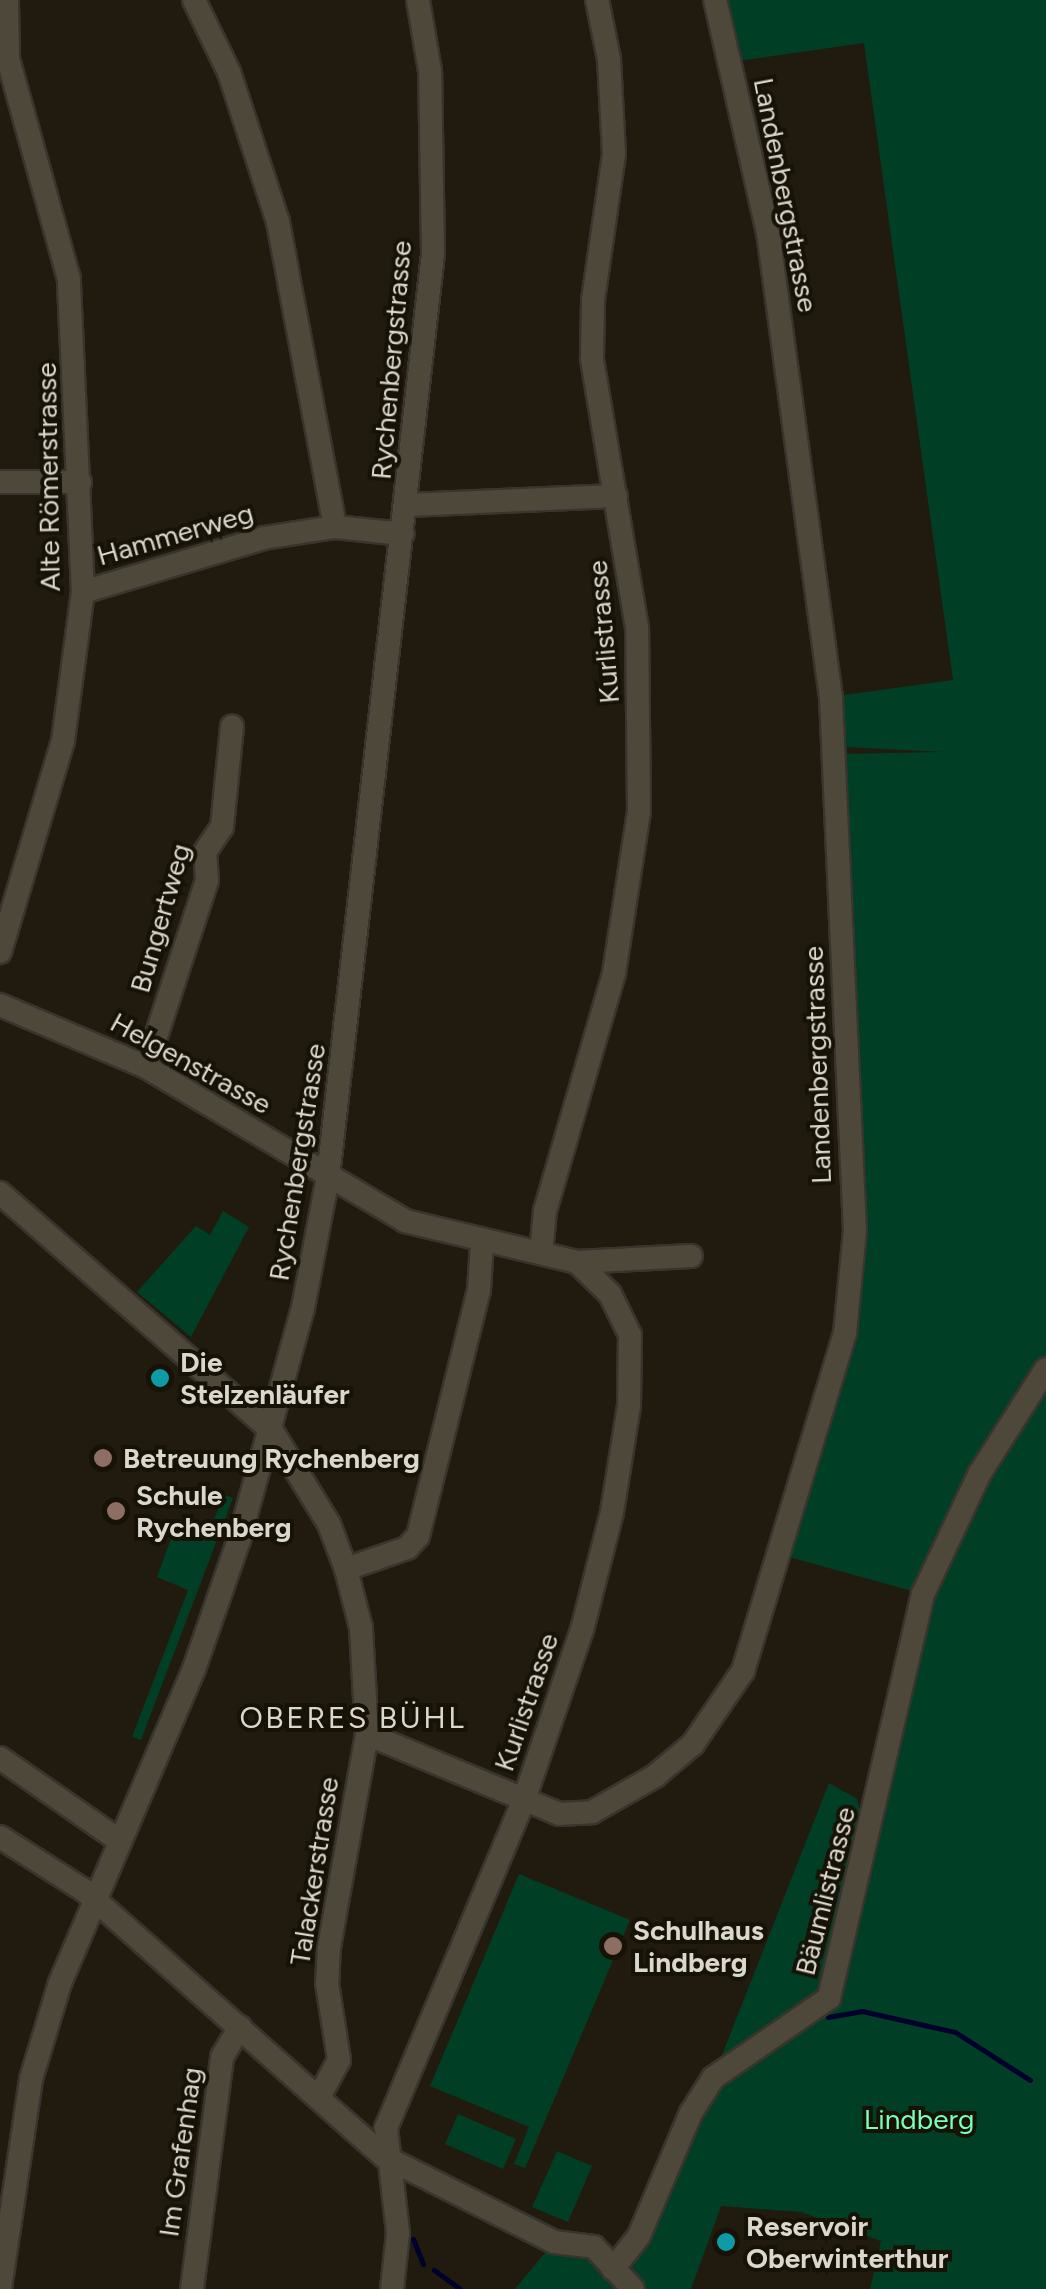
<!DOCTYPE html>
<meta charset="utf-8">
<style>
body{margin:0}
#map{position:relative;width:1046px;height:2289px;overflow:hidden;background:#201b0e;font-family:Figtree,sans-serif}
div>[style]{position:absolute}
.green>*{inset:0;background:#003f25}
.stream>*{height:5px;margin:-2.5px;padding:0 2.5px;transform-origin:2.5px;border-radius:2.5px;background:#00002d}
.roads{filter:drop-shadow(2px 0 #38342e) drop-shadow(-2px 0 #38342e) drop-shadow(0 2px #38342e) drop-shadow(0 -2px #38342e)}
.minor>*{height:22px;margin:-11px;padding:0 11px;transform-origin:11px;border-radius:11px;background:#4e483b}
.dots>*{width:28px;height:28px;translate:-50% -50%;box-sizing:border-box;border:5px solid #171206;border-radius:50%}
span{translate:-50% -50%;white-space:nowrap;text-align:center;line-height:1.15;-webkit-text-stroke:8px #171206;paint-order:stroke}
.street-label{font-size:28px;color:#dad7cf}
.poi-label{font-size:28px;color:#dad7cf;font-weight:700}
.left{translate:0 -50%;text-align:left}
.park-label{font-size:28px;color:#7affba}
.neighbourhood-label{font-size:30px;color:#dad7cf;letter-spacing:2.5px}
</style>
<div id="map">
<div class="green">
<i style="clip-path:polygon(715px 0,1046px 0,1046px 2289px,870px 2289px,881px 2241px,801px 2212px,721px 2206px,691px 2289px,515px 2289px,554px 2242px,613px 2268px,713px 2078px,829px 1783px,857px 1799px,862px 1818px,923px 1594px,778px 1554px,854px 1255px,837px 754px,944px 752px,845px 747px,837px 696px,953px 680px,864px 43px,730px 62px)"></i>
<i style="clip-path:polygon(223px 1211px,249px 1227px,191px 1337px,137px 1292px,196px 1226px,210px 1235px)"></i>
<i style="clip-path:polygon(224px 1495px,233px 1498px,141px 1740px,132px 1737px,188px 1590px,157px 1577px,178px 1519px,209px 1531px)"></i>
<i style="clip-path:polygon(519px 1874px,630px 1920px,525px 2168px,514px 2164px,529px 2127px,430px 2086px)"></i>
<i style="clip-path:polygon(458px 2114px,516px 2139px,503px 2169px,445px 2144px)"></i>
<i style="clip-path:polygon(557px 2151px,592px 2166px,568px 2222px,532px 2207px)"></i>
</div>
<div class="stream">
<i style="left:828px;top:2017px;width:35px;rotate:-10deg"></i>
<i style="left:862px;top:2011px;width:95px;rotate:12.7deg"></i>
<i style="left:955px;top:2032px;width:89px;rotate:32.6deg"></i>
<i style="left:413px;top:2239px;width:27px;rotate:68deg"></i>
<i style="left:434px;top:2270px;width:32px;rotate:36deg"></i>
</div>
<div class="roads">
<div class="minor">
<i style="left:194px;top:0;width:80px;rotate:64.1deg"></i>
<i style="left:229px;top:72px;width:158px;rotate:71.9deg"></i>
<i style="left:278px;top:222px;width:310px;rotate:79.4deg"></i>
<i style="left:0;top:482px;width:80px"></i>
<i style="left:408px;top:505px;width:208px;rotate:-2.5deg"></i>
<i style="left:83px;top:592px;width:189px;rotate:-16.6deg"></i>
<i style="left:264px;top:538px;width:72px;rotate:-8.8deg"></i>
<i style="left:335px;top:527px;width:68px;rotate:5.9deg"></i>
<i style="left:0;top:952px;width:220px;rotate:-73.4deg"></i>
<i style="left:63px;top:741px;width:150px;rotate:-82.4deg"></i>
<i style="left:83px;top:592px;width:313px;rotate:-92.6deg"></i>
<i style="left:69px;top:279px;width:228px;rotate:-105.5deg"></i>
<i style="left:8px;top:59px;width:59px;rotate:-91deg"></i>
<i style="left:0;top:1005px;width:159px;rotate:23deg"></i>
<i style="left:146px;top:1067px;width:301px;rotate:30.7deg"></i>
<i style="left:405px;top:1221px;width:177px;rotate:13.4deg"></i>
<i style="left:577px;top:1262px;width:114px;rotate:-3deg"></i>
<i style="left:146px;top:1067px;width:197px;rotate:-71.9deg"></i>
<i style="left:207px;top:880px;width:28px;rotate:-94deg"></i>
<i style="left:205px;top:852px;width:30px;rotate:-56deg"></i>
<i style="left:222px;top:827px;width:101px;rotate:-84.3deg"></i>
<i style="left:0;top:1193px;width:361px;rotate:41.2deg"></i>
<i style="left:272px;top:1431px;width:109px;rotate:58.5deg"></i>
<i style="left:329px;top:1524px;width:48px;rotate:69.3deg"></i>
<i style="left:346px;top:1569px;width:61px;rotate:75.7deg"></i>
<i style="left:361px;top:1628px;width:106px;rotate:86.8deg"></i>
<i style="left:367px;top:1734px;width:216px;rotate:100.1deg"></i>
<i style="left:329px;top:1947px;width:36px;rotate:93deg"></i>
<i style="left:327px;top:1983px;width:78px;rotate:81.1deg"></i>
<i style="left:339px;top:2060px;width:42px;rotate:118.4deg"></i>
<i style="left:541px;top:1253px;width:42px;rotate:-84.6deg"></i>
<i style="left:545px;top:1211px;width:248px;rotate:-73.8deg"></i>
<i style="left:614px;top:973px;width:163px;rotate:-81.2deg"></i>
<i style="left:639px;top:812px;width:184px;rotate:-90.6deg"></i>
<i style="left:637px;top:628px;width:274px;rotate:-99.5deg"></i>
<i style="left:592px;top:358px;width:58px;rotate:-89deg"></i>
<i style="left:593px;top:300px;width:148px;rotate:-81.8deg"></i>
<i style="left:614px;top:154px;width:95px;rotate:-93deg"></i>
<i style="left:609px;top:59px;width:60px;rotate:-101.5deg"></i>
<i style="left:346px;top:1569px;width:65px;rotate:-19deg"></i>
<i style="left:407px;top:1548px;width:16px;rotate:-47deg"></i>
<i style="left:418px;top:1536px;width:253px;rotate:-76.1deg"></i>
<i style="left:479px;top:1290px;width:46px;rotate:-86.3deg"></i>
<i style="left:367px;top:1734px;width:208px;rotate:22.6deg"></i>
<i style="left:559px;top:1814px;width:33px;rotate:-3deg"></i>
<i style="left:592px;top:1812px;width:73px;rotate:-29.7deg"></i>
<i style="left:655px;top:1776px;width:50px;rotate:-40.1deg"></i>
<i style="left:693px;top:1744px;width:88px;rotate:-55.6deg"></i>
<i style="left:743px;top:1671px;width:353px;rotate:-73.2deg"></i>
<i style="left:845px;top:1333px;width:102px;rotate:-84.4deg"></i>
<i style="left:855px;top:1231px;width:534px;rotate:-92.58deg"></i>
<i style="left:831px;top:698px;width:465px;rotate:-97.7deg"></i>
<i style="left:769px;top:237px;width:243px;rotate:-102.8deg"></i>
<i style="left:0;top:1758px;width:146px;rotate:34.7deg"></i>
<i style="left:0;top:1837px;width:101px;rotate:32.4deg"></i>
<i style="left:85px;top:1891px;width:401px;rotate:41.6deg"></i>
<i style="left:385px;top:2157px;width:189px;rotate:26.7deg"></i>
<i style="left:554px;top:2242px;width:40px;rotate:7.1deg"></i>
<i style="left:594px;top:2247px;width:57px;rotate:47.1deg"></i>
<i style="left:613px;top:2269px;width:42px;rotate:-51.8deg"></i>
<i style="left:639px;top:2236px;width:134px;rotate:-67.1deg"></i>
<i style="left:691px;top:2113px;width:41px;rotate:-57.8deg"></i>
<i style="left:713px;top:2078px;width:141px;rotate:-34.6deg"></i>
<i style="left:829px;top:1998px;width:415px;rotate:-76.9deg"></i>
<i style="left:923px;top:1594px;width:134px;rotate:-64.8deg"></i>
<i style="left:980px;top:1473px;width:123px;rotate:-57.6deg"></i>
<i style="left:0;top:2289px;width:212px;rotate:-81.6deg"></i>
<i style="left:31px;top:2079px;width:100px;rotate:-73.2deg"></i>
<i style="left:60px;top:1983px;width:341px;rotate:-66.9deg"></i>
<i style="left:194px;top:1669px;width:137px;rotate:-70.8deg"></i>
<i style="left:239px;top:1540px;width:241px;rotate:-74.6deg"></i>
<i style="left:303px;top:1308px;width:133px;rotate:-79.2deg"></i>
<i style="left:328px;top:1177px;width:929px;rotate:-83.51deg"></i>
<i style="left:433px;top:254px;width:183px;rotate:-90.9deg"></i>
<i style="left:430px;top:71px;width:72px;rotate:-99.6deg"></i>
<i style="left:192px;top:2289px;width:234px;rotate:-82.6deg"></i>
<i style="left:222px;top:2057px;width:35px;rotate:-59deg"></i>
<i style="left:392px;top:2289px;width:56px;rotate:-83.9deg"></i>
<i style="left:398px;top:2233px;width:106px;rotate:-96.5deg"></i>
<i style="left:386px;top:2128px;width:359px;rotate:-67.2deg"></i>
<i style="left:525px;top:1797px;width:176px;rotate:-71.2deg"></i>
<i style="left:582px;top:1630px;width:122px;rotate:-75.7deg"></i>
<i style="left:612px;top:1512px;width:107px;rotate:-80.9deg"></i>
<i style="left:629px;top:1406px;width:71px;rotate:-89.2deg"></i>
<i style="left:630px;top:1335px;width:46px;rotate:-116deg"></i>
<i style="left:610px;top:1294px;width:46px;rotate:-135.9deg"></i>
</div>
</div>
<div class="dots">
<i style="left:160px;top:1378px;background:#0f9aa8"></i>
<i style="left:103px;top:1458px;background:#8d6e63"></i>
<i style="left:116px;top:1511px;background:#8d6e63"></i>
<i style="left:613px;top:1946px;background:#8d6e63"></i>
<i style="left:726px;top:2242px;background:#0f9aa8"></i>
</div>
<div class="street-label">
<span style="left:786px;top:195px;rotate:79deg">Landenbergstrasse</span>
<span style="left:391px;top:360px;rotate:-85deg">Rychenbergstrasse</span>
<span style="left:48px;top:477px;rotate:-91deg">Alte Römerstrasse</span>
<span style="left:175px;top:534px;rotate:-16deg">Hammerweg</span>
<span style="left:603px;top:632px;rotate:-95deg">Kurlistrasse</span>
<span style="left:160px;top:918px;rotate:-74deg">Bungertweg</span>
<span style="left:191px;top:1063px;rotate:29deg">Helgenstrasse</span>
<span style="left:817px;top:1065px;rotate:-92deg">Landenbergstrasse</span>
<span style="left:297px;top:1162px;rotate:-81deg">Rychenbergstrasse</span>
<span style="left:526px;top:1702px;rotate:-71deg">Kurlistrasse</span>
<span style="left:314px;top:1871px;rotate:-81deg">Talackerstrasse</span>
<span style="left:825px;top:1891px;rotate:-76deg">Bäumlistrasse</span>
<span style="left:180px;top:2152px;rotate:-82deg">Im Grafenhag</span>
</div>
<div class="poi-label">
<span class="left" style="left:180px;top:1378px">Die<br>Stelzenläufer</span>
<span class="left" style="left:123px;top:1458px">Betreuung Rychenberg</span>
<span class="left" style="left:136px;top:1511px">Schule<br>Rychenberg</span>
<span class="left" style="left:633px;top:1946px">Schulhaus<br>Lindberg</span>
<span class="left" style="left:746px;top:2242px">Reservoir<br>Oberwinterthur</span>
</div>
<div class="park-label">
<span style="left:919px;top:2119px">Lindberg</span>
</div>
<div class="neighbourhood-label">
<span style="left:353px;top:1718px">OBERES BÜHL</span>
</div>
</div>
